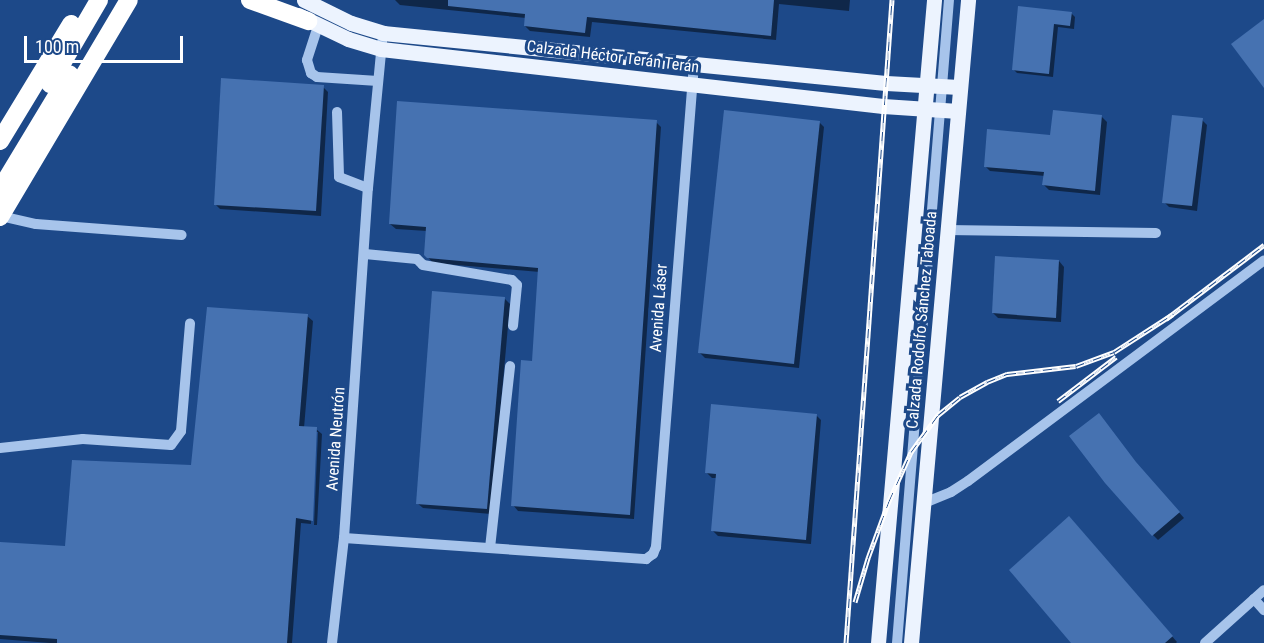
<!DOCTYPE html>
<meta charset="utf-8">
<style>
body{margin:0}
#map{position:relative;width:1264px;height:643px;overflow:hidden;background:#1d4989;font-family:"Roboto Condensed",sans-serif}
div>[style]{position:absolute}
.shadow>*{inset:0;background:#0007}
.building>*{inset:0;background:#4672b1}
.minor>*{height:10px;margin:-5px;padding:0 5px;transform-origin:5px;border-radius:5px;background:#a7c4eb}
.major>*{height:15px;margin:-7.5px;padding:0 7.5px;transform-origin:7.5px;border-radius:7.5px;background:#ecf3fe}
.highway>*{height:18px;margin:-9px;padding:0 9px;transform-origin:9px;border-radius:9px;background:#fff}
.rail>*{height:5px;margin-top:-2.5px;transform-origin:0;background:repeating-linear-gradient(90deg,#1d4989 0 9px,#fff 0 18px);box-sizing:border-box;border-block:2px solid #fff}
span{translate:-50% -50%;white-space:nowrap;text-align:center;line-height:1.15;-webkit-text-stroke:6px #1d4989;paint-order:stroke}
.street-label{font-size:16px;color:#fff}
.scale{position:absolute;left:24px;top:36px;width:159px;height:27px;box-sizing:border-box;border:3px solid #fff;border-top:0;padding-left:8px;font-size:18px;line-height:21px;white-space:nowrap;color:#fff;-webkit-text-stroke:4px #1d4989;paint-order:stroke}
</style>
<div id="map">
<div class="shadow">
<i style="clip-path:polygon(395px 0,850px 0,849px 11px,779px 4px,776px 40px,592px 22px,590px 37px,530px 31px,525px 26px,526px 18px,400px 5px)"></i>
<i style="clip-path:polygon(1020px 8px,1071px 13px,1075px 17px,1074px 29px,1058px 27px,1053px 77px,1017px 73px,1013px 69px)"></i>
<i style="clip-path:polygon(323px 87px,328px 92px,321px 216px,220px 209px,215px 204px)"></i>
<i style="clip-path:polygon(1101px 116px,1107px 122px,1100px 195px,1049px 190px,1044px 185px,1045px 176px,990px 171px,985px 166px)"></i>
<i style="clip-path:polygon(1202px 120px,1207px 125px,1197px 211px,1169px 207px,1164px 202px)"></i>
<i style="clip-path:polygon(656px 122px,661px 127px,634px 519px,518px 511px,513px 505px,533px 363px,540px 272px,433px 263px,426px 255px,427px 231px,396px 229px,390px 224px)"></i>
<i style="clip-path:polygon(819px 122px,824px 127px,799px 368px,705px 358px,700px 353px)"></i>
<i style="clip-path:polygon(1059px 261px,1064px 267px,1061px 322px,998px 318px,993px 313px)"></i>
<i style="clip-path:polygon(505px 299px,510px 304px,491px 514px,423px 508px,417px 503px)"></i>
<i style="clip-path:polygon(307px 316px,313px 321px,304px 428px,316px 429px,322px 434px,317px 525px,314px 525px,318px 432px,315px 432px,311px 524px,301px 523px,292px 643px,50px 643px,0 639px,0 544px,66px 548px,192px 467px)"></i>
<i style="clip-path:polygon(816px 415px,821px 420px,811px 544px,718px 536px,713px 531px,717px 478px,712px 478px,707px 473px)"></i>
<i style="clip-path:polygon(1141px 469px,1184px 518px,1158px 540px,1153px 535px)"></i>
<i style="clip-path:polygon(1074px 523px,1177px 642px,1176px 643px,1073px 643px)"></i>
</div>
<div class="building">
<i style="clip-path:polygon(448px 0,774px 0,771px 36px,587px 17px,585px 33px,524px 26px,525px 14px,448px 6px)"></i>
<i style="clip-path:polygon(1018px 6px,1072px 12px,1070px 26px,1054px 24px,1049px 74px,1012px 70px)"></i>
<i style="clip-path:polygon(1264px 19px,1264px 88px,1231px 44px)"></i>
<i style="clip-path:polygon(221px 78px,324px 85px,316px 211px,214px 205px)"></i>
<i style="clip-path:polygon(397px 101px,657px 120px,630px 515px,511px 506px,521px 360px,532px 361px,538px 268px,427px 258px,424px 255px,426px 227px,389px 224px)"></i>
<i style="clip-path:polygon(724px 110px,820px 121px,794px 364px,698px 353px)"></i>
<i style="clip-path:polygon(1053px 110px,1102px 115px,1095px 191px,1042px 185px,1044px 172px,984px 167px,987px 129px,1050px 135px)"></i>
<i style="clip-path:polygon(1172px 115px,1203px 118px,1192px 206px,1162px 203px)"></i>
<i style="clip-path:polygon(995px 256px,1059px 260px,1056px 318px,992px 313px)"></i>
<i style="clip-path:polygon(432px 291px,505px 297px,487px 509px,416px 504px)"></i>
<i style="clip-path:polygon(207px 307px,308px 314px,299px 426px,317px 427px,313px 521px,296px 518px,287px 643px,57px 643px,57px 639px,0 635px,0 542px,65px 546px,72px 460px,191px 465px)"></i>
<i style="clip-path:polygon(711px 404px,817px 414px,806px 540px,711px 531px,716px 474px,705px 473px)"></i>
<i style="clip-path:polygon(1099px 413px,1136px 462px,1180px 512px,1152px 536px,1105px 483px,1069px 436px)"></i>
<i style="clip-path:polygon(1069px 516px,1173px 636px,1165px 643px,1071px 643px,1009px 570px)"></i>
</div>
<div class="minor">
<i style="left:318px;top:26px;width:36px;rotate:108deg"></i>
<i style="left:307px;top:60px;width:14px;rotate:73deg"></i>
<i style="left:311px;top:73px;width:7px;rotate:34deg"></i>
<i style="left:317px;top:77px;width:61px;rotate:3.8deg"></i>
<i style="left:337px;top:112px;width:65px;rotate:88.2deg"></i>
<i style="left:339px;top:177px;width:31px;rotate:21deg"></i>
<i style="left:1px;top:216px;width:36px;rotate:13deg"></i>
<i style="left:36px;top:224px;width:146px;rotate:4.3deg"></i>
<i style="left:947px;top:230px;width:209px;rotate:0.8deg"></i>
<i style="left:365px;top:254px;width:52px;rotate:5.5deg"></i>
<i style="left:417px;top:259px;width:8px;rotate:45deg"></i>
<i style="left:423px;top:265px;width:90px;rotate:9.6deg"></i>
<i style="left:512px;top:280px;width:7px;rotate:45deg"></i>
<i style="left:517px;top:285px;width:41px;rotate:95.6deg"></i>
<i style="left:0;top:448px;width:83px;rotate:-6.2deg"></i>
<i style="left:83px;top:439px;width:88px;rotate:3.9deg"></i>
<i style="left:171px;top:445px;width:17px;rotate:-54deg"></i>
<i style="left:181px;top:431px;width:108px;rotate:-85.2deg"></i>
<i style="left:924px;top:503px;width:29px;rotate:-22deg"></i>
<i style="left:951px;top:492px;width:20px;rotate:-33deg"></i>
<i style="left:968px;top:481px;width:369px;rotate:-36.7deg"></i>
<i style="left:344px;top:538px;width:303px;rotate:4deg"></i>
<i style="left:646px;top:559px;width:9px;rotate:-36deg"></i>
<i style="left:653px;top:554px;width:8px;rotate:-67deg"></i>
<i style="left:656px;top:547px;width:484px;rotate:-85.5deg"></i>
<i style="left:490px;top:548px;width:183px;rotate:-83.7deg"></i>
<i style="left:1254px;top:599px;width:15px;rotate:48deg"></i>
<i style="left:332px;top:643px;width:106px;rotate:-83.5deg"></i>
<i style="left:344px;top:538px;width:351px;rotate:-86.1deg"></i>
<i style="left:368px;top:188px;width:147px;rotate:-84.5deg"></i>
<i style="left:897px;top:643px;width:645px;rotate:-85.38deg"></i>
<i style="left:1205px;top:643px;width:79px;rotate:-41.9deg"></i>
</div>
<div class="major">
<i style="left:304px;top:0;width:52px;rotate:26.1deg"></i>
<i style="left:351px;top:23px;width:34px;rotate:17deg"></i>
<i style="left:383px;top:33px;width:505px;rotate:5.68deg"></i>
<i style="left:886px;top:83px;width:73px;rotate:3.1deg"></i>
<i style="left:298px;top:15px;width:55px;rotate:25.6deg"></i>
<i style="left:348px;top:39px;width:34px;rotate:17deg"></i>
<i style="left:381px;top:49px;width:505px;rotate:6.48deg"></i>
<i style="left:883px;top:106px;width:75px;rotate:3.8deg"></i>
<i style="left:878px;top:643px;width:645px;rotate:-85.02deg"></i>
<i style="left:911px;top:643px;width:646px;rotate:-84.93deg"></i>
</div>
<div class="highway">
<i style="left:250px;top:0;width:62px;rotate:19.9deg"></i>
<i style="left:50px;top:84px;width:97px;rotate:-59.7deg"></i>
<i style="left:0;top:141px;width:137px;rotate:-58.7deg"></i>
<i style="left:0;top:190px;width:135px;rotate:-58.9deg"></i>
<i style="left:0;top:217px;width:252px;rotate:-59.3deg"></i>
</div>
<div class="rail">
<i style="left:1166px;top:319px;width:123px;rotate:-37.1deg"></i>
<i style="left:1058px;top:401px;width:73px;rotate:-37.2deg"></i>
<i style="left:855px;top:602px;width:46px;rotate:-73.5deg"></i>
<i style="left:868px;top:558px;width:61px;rotate:-69.8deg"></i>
<i style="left:889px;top:501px;width:54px;rotate:-65.8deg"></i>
<i style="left:911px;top:452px;width:46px;rotate:-53.9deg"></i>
<i style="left:938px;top:415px;width:28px;rotate:-39deg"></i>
<i style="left:960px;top:397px;width:31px;rotate:-29deg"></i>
<i style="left:987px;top:382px;width:22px;rotate:-22deg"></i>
<i style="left:1007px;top:374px;width:69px;rotate:-6.6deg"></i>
<i style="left:1076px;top:366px;width:40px;rotate:-20.2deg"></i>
<i style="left:1114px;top:352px;width:70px;rotate:-32.8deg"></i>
<i style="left:846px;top:643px;width:645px;rotate:-85.91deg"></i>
</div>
<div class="street-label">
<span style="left:613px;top:57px;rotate:7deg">Calzada Héctor Terán Terán</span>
<span style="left:659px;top:308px;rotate:-86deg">Avenida Láser</span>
<span style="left:922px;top:320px;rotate:-85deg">Calzada Rodolfo Sánchez Taboada</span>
<span style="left:336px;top:439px;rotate:-86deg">Avenida Neutrón</span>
</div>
<div class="scale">100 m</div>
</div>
